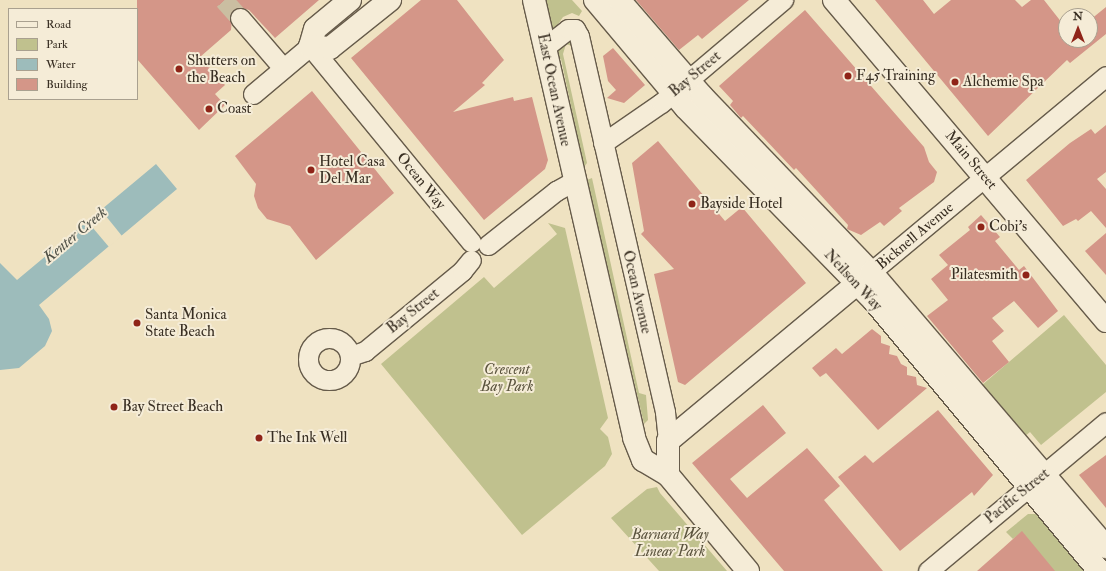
<!DOCTYPE html>
<style>
body{margin:0}
#map{position:relative;width:1106px;height:571px;overflow:hidden;background:#efe2c1;font-family:"IM FELL Double Pica",serif}
div>[style]{position:absolute}
.green>*{inset:0;background:#c0c18e}
.water>*{inset:0;background:#9dbcbb}
.pier>*{inset:0;background:#efe2c1}
.building>*{inset:0;background:#d49688}
.minor-tunnel>*{height:19px;margin-top:-9.5px;transform-origin:0;background:repeating-linear-gradient(90deg,#cabea1 0 19px,transparent 0 29px)}
.roads{filter:drop-shadow(1px 0 #665b4a) drop-shadow(-1px 0 #665b4a) drop-shadow(0 1px #665b4a) drop-shadow(0 -1px #665b4a)}
.minor>*{height:19px;margin:-9.5px;padding:0 9.5px;transform-origin:9.5px;border-radius:9.5px;background:#f5ecd7}
.minor>.ring{margin:-9.5px;padding:0;box-sizing:content-box;background:none;border:19px solid #f5ecd7;border-radius:50%}
.tertiary>*{height:22px;margin:-11px;padding:0 11px;transform-origin:11px;border-radius:11px;background:#f5ecd7}
.secondary>*{height:22px;margin:-11px;padding:0 11px;transform-origin:11px;border-radius:11px;background:#f5ecd7}
.dots>*{width:11px;height:11px;translate:-50% -50%;box-sizing:border-box;border:2px solid #f5ecd7;border-radius:50%}
span{translate:-50% -50%;white-space:nowrap;text-align:center;line-height:1.15;-webkit-text-stroke:4px #f5ecd7;paint-order:stroke}
.poi-label{font-size:15px;color:#382e22}
.left{translate:0 -50%;text-align:left}
.right{translate:-100% -50%;text-align:right}
.street-label{font-size:15px;color:#382e22}
.park-label{font-size:15px;color:#5a533d;font-style:italic}
.water-label{font-size:16px;color:#515248;font-style:italic}
.legend{position:absolute;left:8px;top:8px;width:130px;height:92px;box-sizing:border-box;background:#f5ecd7;border:1px solid #a9a08f;margin:0;padding:5px 7px;list-style:none;font-size:12px;color:#382e22}
.legend li{display:flex;align-items:center;gap:8px;height:20px}
.legend b{width:20px;border:1px solid #a9a08f}
.north{position:absolute;left:1058px;top:8px;width:40px;height:40px;box-sizing:border-box;background:#f5ecd7;border:1px solid #a9a08f;border-radius:50%;rotate:0deg;font-size:11px;font-weight:700;line-height:16px;text-align:center;color:#382e22}
.north::after{content:'';display:block;margin:auto;width:14px;height:18px;background:#8f2418;clip-path:polygon(50% 0,100% 100%,50% 72%,0 100%)}
</style>
<div id="map">
<div class="green">
<i style="clip-path:polygon(542px 0,572px 0,582px 11px,579px 16px,572px 13px,563px 17px,552px 33px)"></i>
<i style="clip-path:polygon(572px 38px,575px 47px,566px 44px,563px 54px,587px 163px,584px 167px,561px 59px,554px 61px,557px 48px)"></i>
<i style="clip-path:polygon(592px 178px,639px 393px,646px 395px,648px 420px,644px 424px,587px 180px)"></i>
<i style="clip-path:polygon(548px 223px,565px 228px,608px 418px,600px 429px,608px 437px,612px 454px,605px 466px,522px 535px,381px 364px,484px 277px,494px 288px,557px 234px)"></i>
<i style="clip-path:polygon(1064px 315px,1106px 365px,1106px 392px,1041px 445px,1030px 432px,1024px 437px,982px 385px)"></i>
<i style="clip-path:polygon(657px 487px,660px 493px,727px 571px,659px 571px,611px 518px,647px 489px)"></i>
<i style="clip-path:polygon(1028px 514px,1038px 514px,1084px 571px,1053px 571px,1022px 532px,1013px 539px,1006px 532px)"></i>
</div>
<div class="water">
<i style="clip-path:polygon(156px 164px,177px 189px,39px 305px,49px 319px,52px 331px,45px 346px,19px 368px,0 370px,0 263px,17px 280px)"></i>
</div>
<div class="pier">
<i style="clip-path:polygon(101px 210px,122px 236px,109px 247px,87px 221px)"></i>
</div>
<div class="building">
<i style="clip-path:polygon(137px 0,319px 0,275px 38px,249px 10px,238px 7px,233px 10px,231px 30px,200px 57px,225px 85px,215px 94px,225px 105px,199px 130px,137px 59px)"></i>
<i style="clip-path:polygon(421px 0,457px 0,504px 60px,482px 83px,485px 85px,453px 112px,513px 97px,514px 101px,532px 97px,548px 160px,545px 169px,484px 220px,351px 58px)"></i>
<i style="clip-path:polygon(636px 0,749px 0,702px 39px,698px 35px,679px 50px)"></i>
<i style="clip-path:polygon(875px 0,923px 0,934px 14px,951px 0,1015px 0,1022px 7px,1031px 0,1044px 0,1066px 28px,1066px 40px,1090px 40px,1090px 20px,1106px 7px,1106px 34px,1070px 63px,1067px 60px,988px 136px)"></i>
<i style="clip-path:polygon(805px 10px,924px 147px,929px 162px,937px 172px,934px 182px,899px 208px,902px 211px,884px 226px,880px 222px,861px 235px,847px 229px,848px 225px,796px 168px,794px 170px,743px 116px,741px 118px,730px 105px,733px 101px,719px 86px)"></i>
<i style="clip-path:polygon(613px 48px,645px 85px,624px 103px,607px 98px,616px 90px,608px 81px,603px 56px)"></i>
<i style="clip-path:polygon(312px 91px,394px 193px,316px 260px,290px 226px,267px 219px,258px 208px,254px 196px,256px 184px,235px 156px)"></i>
<i style="clip-path:polygon(1106px 125px,1106px 172px,1097px 179px,1106px 189px,1106px 228px,1091px 211px,1078px 221px,1076px 219px,1063px 226px,1026px 180px,1070px 143px,1091px 129px,1095px 134px)"></i>
<i style="clip-path:polygon(658px 141px,725px 221px,742px 207px,806px 283px,685px 385px,678px 382px,654px 274px,674px 269px,641px 234px,644px 231px,632px 163px)"></i>
<i style="clip-path:polygon(981px 215px,1000px 237px,995px 241px,1019px 270px,1024px 266px,1058px 311px,1038px 328px,1014px 301px,992px 318px,1004px 331px,992px 341px,1009px 362px,983px 383px,927px 316px,948px 300px,931px 279px,948px 265px,939px 255px,970px 230px,968px 227px)"></i>
<i style="clip-path:polygon(1106px 233px,1106px 275px,1085px 251px)"></i>
<i style="clip-path:polygon(872px 329px,881px 336px,881px 343px,890px 346px,889px 354px,897px 356px,901px 364px,907px 367px,907px 375px,916px 377px,917px 385px,927px 388px,878px 430px,826px 373px,820px 377px,812px 368px,836px 348px,842px 354px)"></i>
<i style="clip-path:polygon(763px 405px,786px 433px,730px 479px,747px 498px,807px 448px,840px 486px,824px 500px,883px 571px,784px 571px,692px 463px)"></i>
<i style="clip-path:polygon(938px 410px,993px 475px,974px 496px,972px 492px,900px 551px,838px 477px,865px 455px,873px 463px)"></i>
<i style="clip-path:polygon(1106px 455px,1106px 508px,1079px 475px)"></i>
<i style="clip-path:polygon(1022px 531px,1055px 571px,977px 571px,1003px 548px)"></i>
</div>
<div class="minor-tunnel">
<i style="left:224px;top:0;width:24px;rotate:48deg"></i>
</div>
<div class="roads">
<div class="minor">
<i style="left:240px;top:18px;width:66px;rotate:49.3deg"></i>
<i style="left:545px;top:47px;width:29px;rotate:-38deg"></i>
<i style="left:568px;top:29px;width:7px"></i>
<i style="left:575px;top:29px;width:8px;rotate:60deg"></i>
<i style="left:579px;top:36px;width:386px;rotate:77.1deg"></i>
<i style="left:665px;top:412px;width:29px;rotate:84deg"></i>
<i style="left:253px;top:94px;width:75px;rotate:-40.1deg"></i>
<i style="left:310px;top:46px;width:254px;rotate:50.6deg"></i>
<i style="left:603px;top:143px;width:70px;rotate:-34.6deg"></i>
<i style="left:661px;top:103px;width:160px;rotate:-40.2deg"></i>
<i style="left:488px;top:245px;width:87px;rotate:-38.5deg"></i>
<i style="left:556px;top:191px;width:21px;rotate:-29deg"></i>
<i style="left:866px;top:276px;width:312px;rotate:-39.8deg"></i>
<i class="ring" style="left:308px;top:338px;width:23px;height:23px"></i>
<i style="left:350px;top:356px;width:16px;rotate:-18deg"></i>
<i style="left:365px;top:351px;width:126px;rotate:-39.5deg"></i>
<i style="left:462px;top:271px;width:14px;rotate:-51deg"></i>
<i style="left:928px;top:571px;width:232px;rotate:-39.9deg"></i>
</div>
<div class="tertiary">
<i style="left:350px;top:0;width:45px;rotate:140.4deg"></i>
<i style="left:315px;top:29px;width:18px;rotate:106deg"></i>
<i style="left:310px;top:46px;width:20px;rotate:6deg"></i>
<i style="left:330px;top:48px;width:77px;rotate:-38.7deg"></i>
<i style="left:534px;top:0;width:449px;rotate:77.1deg"></i>
<i style="left:634px;top:438px;width:24px;rotate:68deg"></i>
<i style="left:643px;top:460px;width:29px;rotate:31deg"></i>
<i style="left:668px;top:475px;width:125px;rotate:50.2deg"></i>
<i style="left:834px;top:0;width:421px;rotate:49.7deg"></i>
<i style="left:668px;top:475px;width:34px;rotate:-90deg"></i>
<i style="left:668px;top:441px;width:258px;rotate:-39.8deg"></i>
</div>
<div class="secondary">
<i style="left:595px;top:0;width:141px;rotate:49.9deg"></i>
<i style="left:686px;top:108px;width:271px;rotate:45.7deg"></i>
<i style="left:875px;top:302px;width:350px;rotate:50.2deg"></i>
<i style="left:619px;top:0;width:127px;rotate:49.2deg"></i>
<i style="left:702px;top:96px;width:244px;rotate:46.2deg"></i>
<i style="left:871px;top:272px;width:362px;rotate:49.5deg"></i>
</div>
</div>
<div class="dots">
<i style="left:179px;top:69px;background:#8f2418"></i>
<i style="left:848px;top:76px;background:#8f2418"></i>
<i style="left:955px;top:82px;background:#8f2418"></i>
<i style="left:209px;top:109px;background:#8f2418"></i>
<i style="left:311px;top:170px;background:#8f2418"></i>
<i style="left:692px;top:204px;background:#8f2418"></i>
<i style="left:981px;top:227px;background:#8f2418"></i>
<i style="left:1026px;top:275px;background:#8f2418"></i>
<i style="left:137px;top:323px;background:#8f2418"></i>
<i style="left:114px;top:407px;background:#8f2418"></i>
<i style="left:259px;top:438px;background:#8f2418"></i>
</div>
<div class="poi-label">
<span class="left" style="left:187px;top:69px">Shutters on<br>the Beach</span>
<span class="left" style="left:856px;top:76px">F45 Training</span>
<span class="left" style="left:963px;top:82px">Alchemie Spa</span>
<span class="left" style="left:217px;top:109px">Coast</span>
<span class="left" style="left:319px;top:170px">Hotel Casa<br>Del Mar</span>
<span class="left" style="left:700px;top:204px">Bayside Hotel</span>
<span class="left" style="left:989px;top:227px">Cobi's</span>
<span class="right" style="left:1018px;top:275px">Pilatesmith</span>
<span class="left" style="left:145px;top:323px">Santa Monica<br>State Beach</span>
<span class="left" style="left:122px;top:407px">Bay Street Beach</span>
<span class="left" style="left:267px;top:438px">The Ink Well</span>
</div>
<div class="street-label">
<span style="left:695px;top:74px;rotate:-40deg">Bay Street</span>
<span style="left:554px;top:90px;rotate:78deg">East Ocean Avenue</span>
<span style="left:971px;top:160px;rotate:50deg">Main Street</span>
<span style="left:421px;top:181px;rotate:51deg">Ocean Way</span>
<span style="left:915px;top:236px;rotate:-40deg">Bicknell Avenue</span>
<span style="left:853px;top:280px;rotate:47deg">Neilson Way</span>
<span style="left:637px;top:292px;rotate:77deg">Ocean Avenue</span>
<span style="left:413px;top:311px;rotate:-39deg">Bay Street</span>
<span style="left:1017px;top:496px;rotate:-39deg">Pacific Street</span>
</div>
<div class="park-label">
<span style="left:507px;top:378px">Crescent<br>Bay Park</span>
<span style="left:670px;top:543px">Barnard Way<br>Linear Park</span>
</div>
<div class="water-label">
<span style="left:75px;top:235px;rotate:-40deg">Kenter Creek</span>
</div>
<ul class="legend">
<li><b style="height:5px;background:#f5ecd7"></b>Road</li>
<li><b style="height:11px;background:#c0c18e"></b>Park</li>
<li><b style="height:11px;background:#9dbcbb"></b>Water</li>
<li><b style="height:11px;background:#d49688"></b>Building</li>
</ul>
<div class="north">N</div>
</div>
